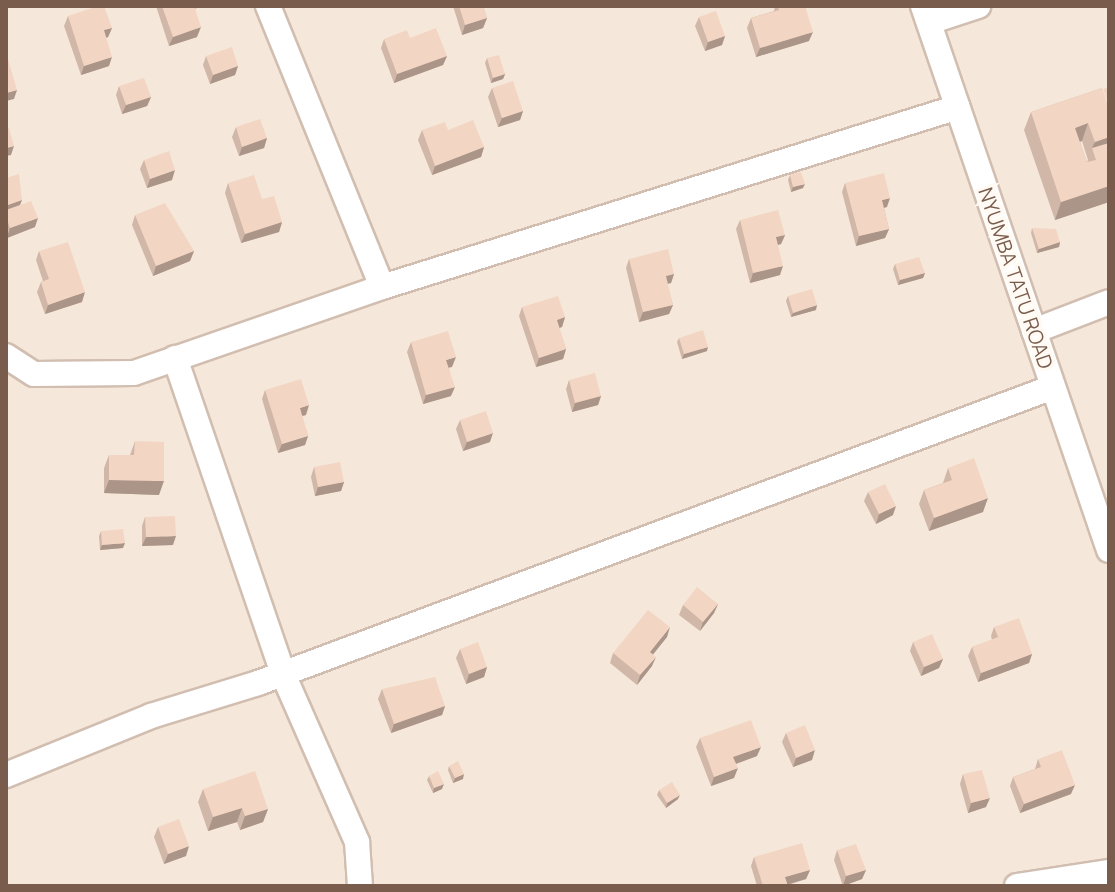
<!DOCTYPE html>
<style>
body{margin:0}
#map{position:relative;width:1115px;height:892px;overflow:hidden;background:#fdf6ec;font-family:Manrope,sans-serif}
div>[style]{position:absolute}
.residential>*{inset:0;background:#f5e8da}
.roads{filter:drop-shadow(2px 0 #d1beb0) drop-shadow(-2px 0 #d1beb0) drop-shadow(0 2px #d1beb0) drop-shadow(0 -2px #d1beb0)}
.minor>*{height:24px;margin:-12px;padding:0 12px;transform-origin:12px;border-radius:12px;background:#fff}
.wall>*{inset:0;background:#d1b7a8}
.shaded-wall>*{inset:0;background:#aa9588}
.building>*{inset:0;background:#f3d5c3}
span{translate:-50% -50%;white-space:nowrap;text-align:center;line-height:1.15;-webkit-text-stroke:7px #fffaf3;paint-order:stroke}
.street-label{font-size:20px;color:#7a5c4d}
.frame{position:absolute;inset:0;border:8px solid #7a5c4d;pointer-events:none}
</style>
<div id="map">
<div class="residential">
<i style="clip-path:polygon(6px 6px,1109px 6px,1109px 886px,6px 886px)"></i>
</div>
<div class="roads">
<div class="minor">
<i style="left:268px;top:6px;width:303px;rotate:67.9deg"></i>
<i style="left:923px;top:6px;width:575px;rotate:71.12deg"></i>
<i style="left:929px;top:22px;width:52px;rotate:-18.1deg"></i>
<i style="left:1034px;top:331px;width:80px;rotate:-21.1deg"></i>
<i style="left:6px;top:356px;width:33px;rotate:33deg"></i>
<i style="left:34px;top:374px;width:100px;rotate:-0.6deg"></i>
<i style="left:134px;top:373px;width:262px;rotate:-19.1deg"></i>
<i style="left:382px;top:287px;width:603px;rotate:-17.35deg"></i>
<i style="left:175px;top:358px;width:334px;rotate:71.1deg"></i>
<i style="left:283px;top:674px;width:184px;rotate:66.2deg"></i>
<i style="left:357px;top:842px;width:44px;rotate:86.1deg"></i>
<i style="left:6px;top:775px;width:157px;rotate:-22.1deg"></i>
<i style="left:151px;top:716px;width:112px;rotate:-17.1deg"></i>
<i style="left:258px;top:683px;width:848px;rotate:-20.42deg"></i>
<i style="left:1017px;top:886px;width:93px;rotate:-8.7deg"></i>
</div>
</div>
<div class="wall">
<i style="clip-path:polygon(156px 6px,197px 6px,197px 8px,195px 9px,197px 37px,169px 46px)"></i>
<i style="clip-path:polygon(453px 6px,483px 6px,487px 18px,483px 28px,462px 35px)"></i>
<i style="clip-path:polygon(775px 6px,805px 6px,809px 41px,756px 57px,747px 28px,751px 18px,774px 11px)"></i>
<i style="clip-path:polygon(68px 16px,112px 28px,108px 37px,106px 38px,109px 66px,81px 75px,64px 26px)"></i>
<i style="clip-path:polygon(699px 17px,725px 36px,722px 45px,705px 51px,695px 26px)"></i>
<i style="clip-path:polygon(410px 38px,447px 56px,443px 65px,394px 83px,381px 48px,384px 39px)"></i>
<i style="clip-path:polygon(206px 56px,238px 66px,235px 75px,210px 84px,203px 65px)"></i>
<i style="clip-path:polygon(487px 58px,505px 74px,503px 79px,491px 83px,485px 63px)"></i>
<i style="clip-path:polygon(119px 86px,151px 97px,147px 106px,122px 114px,116px 95px)"></i>
<i style="clip-path:polygon(492px 88px,523px 111px,520px 120px,498px 127px,488px 97px)"></i>
<i style="clip-path:polygon(evenodd,1102px 88px,1109px 202px,1055px 220px,1024px 130px,1031px 112px,1102px 88px,1082px 141px,1088px 160px,1087px 162px,1080px 142px,1082px 141px)"></i>
<i style="clip-path:polygon(236px 127px,267px 138px,264px 148px,239px 156px,232px 137px)"></i>
<i style="clip-path:polygon(422px 130px,448px 130px,484px 147px,481px 157px,432px 175px,418px 140px)"></i>
<i style="clip-path:polygon(144px 160px,172px 180px,147px 188px,140px 169px)"></i>
<i style="clip-path:polygon(790px 175px,803px 188px,791px 192px,788px 180px)"></i>
<i style="clip-path:polygon(6px 178px,22px 200px,20px 205px,35px 227px,7px 238px)"></i>
<i style="clip-path:polygon(228px 183px,262px 199px,282px 222px,279px 232px,241px 243px,225px 193px)"></i>
<i style="clip-path:polygon(845px 183px,887px 207px,884px 208px,889px 229px,885px 238px,856px 246px,842px 192px)"></i>
<i style="clip-path:polygon(135px 215px,194px 251px,190px 261px,153px 276px,132px 225px)"></i>
<i style="clip-path:polygon(740px 220px,785px 235px,781px 244px,778px 245px,780px 275px,750px 283px,736px 229px)"></i>
<i style="clip-path:polygon(1032px 228px,1060px 242px,1059px 247px,1037px 253px,1031px 233px)"></i>
<i style="clip-path:polygon(39px 251px,82px 302px,45px 314px,37px 292px,41px 282px,43px 281px,36px 260px)"></i>
<i style="clip-path:polygon(629px 259px,674px 274px,671px 283px,667px 284px,673px 305px,669px 314px,639px 322px,626px 268px)"></i>
<i style="clip-path:polygon(895px 264px,925px 273px,923px 278px,898px 285px,893px 269px)"></i>
<i style="clip-path:polygon(788px 296px,816px 310px,791px 317px,786px 301px)"></i>
<i style="clip-path:polygon(522px 307px,565px 317px,562px 327px,559px 328px,566px 349px,563px 359px,536px 367px,519px 316px)"></i>
<i style="clip-path:polygon(679px 338px,707px 351px,682px 359px,677px 342px)"></i>
<i style="clip-path:polygon(411px 342px,452px 367px,449px 367px,451px 396px,423px 404px,407px 352px)"></i>
<i style="clip-path:polygon(569px 380px,601px 396px,598px 405px,572px 412px,566px 389px)"></i>
<i style="clip-path:polygon(265px 390px,306px 415px,302px 416px,308px 436px,305px 445px,278px 453px,262px 399px)"></i>
<i style="clip-path:polygon(460px 420px,490px 442px,463px 451px,456px 429px)"></i>
<i style="clip-path:polygon(135px 441px,159px 495px,104px 493px,104px 468px,109px 455px,130px 455px)"></i>
<i style="clip-path:polygon(314px 467px,344px 482px,341px 491px,315px 496px,311px 477px)"></i>
<i style="clip-path:polygon(948px 468px,983px 512px,929px 531px,919px 504px,924px 490px,943px 483px)"></i>
<i style="clip-path:polygon(868px 492px,893px 515px,876px 524px,864px 501px)"></i>
<i style="clip-path:polygon(145px 517px,173px 545px,142px 546px,142px 526px)"></i>
<i style="clip-path:polygon(101px 531px,123px 548px,100px 550px,99px 536px)"></i>
<i style="clip-path:polygon(718px 604px,714px 613px,700px 631px,679px 615px,683px 605px)"></i>
<i style="clip-path:polygon(994px 627px,1032px 654px,1029px 663px,978px 682px,968px 656px,972px 647px,992px 640px,991px 636px)"></i>
<i style="clip-path:polygon(667px 637px,653px 654px,652px 666px,637px 685px,610px 663px,613px 653px)"></i>
<i style="clip-path:polygon(913px 642px,943px 659px,939px 668px,921px 676px,910px 651px)"></i>
<i style="clip-path:polygon(460px 649px,487px 667px,484px 677px,466px 684px,456px 658px)"></i>
<i style="clip-path:polygon(382px 689px,445px 706px,442px 715px,391px 733px,378px 699px)"></i>
<i style="clip-path:polygon(786px 733px,812px 760px,793px 767px,782px 742px)"></i>
<i style="clip-path:polygon(700px 738px,757px 756px,736px 764px,734px 778px,711px 786px,696px 747px)"></i>
<i style="clip-path:polygon(1038px 759px,1071px 794px,1020px 813px,1010px 786px,1013px 777px,1035px 769px)"></i>
<i style="clip-path:polygon(449px 766px,463px 779px,453px 783px,448px 770px)"></i>
<i style="clip-path:polygon(963px 774px,986px 807px,968px 813px,960px 784px)"></i>
<i style="clip-path:polygon(429px 776px,442px 789px,433px 793px,427px 780px)"></i>
<i style="clip-path:polygon(203px 789px,268px 809px,263px 822px,240px 830px,237px 822px,208px 831px,198px 802px)"></i>
<i style="clip-path:polygon(659px 790px,678px 799px,666px 808px,657px 795px)"></i>
<i style="clip-path:polygon(158px 827px,186px 856px,164px 864px,154px 837px)"></i>
<i style="clip-path:polygon(837px 850px,866px 870px,862px 879px,843px 886px,834px 860px)"></i>
<i style="clip-path:polygon(754px 857px,810px 870px,806px 879px,788px 885px,788px 886px,757px 886px,751px 866px)"></i>
</div>
<div class="shaded-wall">
<i style="clip-path:polygon(487px 18px,483px 28px,462px 35px,465px 25px)"></i>
<i style="clip-path:polygon(201px 27px,197px 37px,169px 46px,173px 37px)"></i>
<i style="clip-path:polygon(112px 28px,108px 37px,100px 40px,104px 30px)"></i>
<i style="clip-path:polygon(813px 32px,809px 41px,756px 57px,760px 48px)"></i>
<i style="clip-path:polygon(725px 36px,722px 45px,705px 51px,708px 42px)"></i>
<i style="clip-path:polygon(447px 56px,443px 65px,394px 83px,397px 74px)"></i>
<i style="clip-path:polygon(112px 57px,109px 66px,81px 75px,84px 66px)"></i>
<i style="clip-path:polygon(238px 66px,235px 75px,210px 84px,213px 75px)"></i>
<i style="clip-path:polygon(505px 74px,503px 79px,491px 83px,493px 78px)"></i>
<i style="clip-path:polygon(17px 90px,14px 99px,6px 101px,6px 93px)"></i>
<i style="clip-path:polygon(151px 97px,147px 106px,122px 114px,126px 105px)"></i>
<i style="clip-path:polygon(523px 111px,520px 120px,498px 127px,502px 118px)"></i>
<i style="clip-path:polygon(1088px 123px,1082px 141px,1068px 145px,1075px 128px)"></i>
<i style="clip-path:polygon(1109px 137px,1109px 153px,1092px 148px,1095px 142px)"></i>
<i style="clip-path:polygon(267px 138px,264px 148px,239px 156px,242px 147px)"></i>
<i style="clip-path:polygon(14px 146px,11px 155px,6px 156px,6px 148px)"></i>
<i style="clip-path:polygon(484px 147px,481px 157px,432px 175px,435px 166px)"></i>
<i style="clip-path:polygon(175px 170px,172px 180px,147px 188px,150px 179px)"></i>
<i style="clip-path:polygon(805px 184px,803px 188px,791px 192px,793px 187px)"></i>
<i style="clip-path:polygon(1109px 186px,1109px 202px,1055px 220px,1061px 202px)"></i>
<i style="clip-path:polygon(890px 198px,887px 207px,878px 209px,882px 200px)"></i>
<i style="clip-path:polygon(22px 200px,18px 209px,6px 214px,8px 205px)"></i>
<i style="clip-path:polygon(38px 218px,35px 227px,7px 238px,10px 228px)"></i>
<i style="clip-path:polygon(282px 222px,279px 232px,241px 243px,245px 234px)"></i>
<i style="clip-path:polygon(889px 229px,885px 238px,856px 246px,859px 236px)"></i>
<i style="clip-path:polygon(785px 235px,781px 244px,773px 246px,776px 237px)"></i>
<i style="clip-path:polygon(1060px 242px,1059px 247px,1037px 253px,1039px 249px)"></i>
<i style="clip-path:polygon(194px 251px,190px 261px,153px 276px,156px 266px)"></i>
<i style="clip-path:polygon(783px 266px,780px 275px,750px 283px,753px 273px)"></i>
<i style="clip-path:polygon(925px 273px,923px 278px,898px 285px,900px 280px)"></i>
<i style="clip-path:polygon(674px 274px,671px 283px,662px 285px,666px 276px)"></i>
<i style="clip-path:polygon(85px 292px,82px 302px,45px 314px,48px 305px)"></i>
<i style="clip-path:polygon(673px 305px,669px 314px,639px 322px,643px 312px)"></i>
<i style="clip-path:polygon(817px 305px,816px 310px,791px 317px,793px 313px)"></i>
<i style="clip-path:polygon(565px 317px,562px 327px,553px 330px,557px 320px)"></i>
<i style="clip-path:polygon(708px 347px,707px 351px,682px 359px,684px 354px)"></i>
<i style="clip-path:polygon(566px 349px,563px 359px,536px 367px,539px 358px)"></i>
<i style="clip-path:polygon(456px 357px,452px 367px,443px 369px,446px 360px)"></i>
<i style="clip-path:polygon(455px 387px,451px 396px,423px 404px,426px 395px)"></i>
<i style="clip-path:polygon(601px 396px,598px 405px,572px 412px,575px 403px)"></i>
<i style="clip-path:polygon(309px 405px,306px 415px,296px 417px,300px 408px)"></i>
<i style="clip-path:polygon(493px 433px,490px 442px,463px 451px,467px 442px)"></i>
<i style="clip-path:polygon(308px 436px,305px 445px,278px 453px,282px 444px)"></i>
<i style="clip-path:polygon(109px 480px,164px 481px,159px 495px,104px 493px)"></i>
<i style="clip-path:polygon(344px 482px,341px 491px,315px 496px,318px 487px)"></i>
<i style="clip-path:polygon(988px 498px,983px 512px,929px 531px,934px 518px)"></i>
<i style="clip-path:polygon(896px 506px,893px 515px,876px 524px,879px 514px)"></i>
<i style="clip-path:polygon(176px 536px,173px 545px,142px 546px,146px 537px)"></i>
<i style="clip-path:polygon(125px 543px,123px 548px,100px 550px,102px 545px)"></i>
<i style="clip-path:polygon(718px 604px,714px 613px,700px 631px,703px 622px)"></i>
<i style="clip-path:polygon(670px 627px,667px 637px,647px 662px,650px 652px)"></i>
<i style="clip-path:polygon(1032px 654px,1029px 663px,978px 682px,981px 673px)"></i>
<i style="clip-path:polygon(656px 657px,652px 666px,637px 685px,640px 675px)"></i>
<i style="clip-path:polygon(943px 659px,939px 668px,921px 676px,924px 667px)"></i>
<i style="clip-path:polygon(487px 667px,484px 677px,466px 684px,469px 674px)"></i>
<i style="clip-path:polygon(445px 706px,442px 715px,391px 733px,394px 724px)"></i>
<i style="clip-path:polygon(761px 747px,757px 756px,730px 766px,733px 757px)"></i>
<i style="clip-path:polygon(815px 750px,812px 760px,793px 767px,796px 758px)"></i>
<i style="clip-path:polygon(738px 768px,734px 778px,711px 786px,714px 777px)"></i>
<i style="clip-path:polygon(464px 774px,463px 779px,453px 783px,455px 778px)"></i>
<i style="clip-path:polygon(444px 784px,442px 789px,433px 793px,434px 788px)"></i>
<i style="clip-path:polygon(1075px 785px,1071px 794px,1020px 813px,1024px 804px)"></i>
<i style="clip-path:polygon(680px 795px,678px 799px,666px 808px,667px 803px)"></i>
<i style="clip-path:polygon(990px 798px,986px 807px,968px 813px,971px 803px)"></i>
<i style="clip-path:polygon(242px 808px,237px 822px,208px 831px,213px 817px)"></i>
<i style="clip-path:polygon(268px 809px,263px 822px,240px 830px,245px 816px)"></i>
<i style="clip-path:polygon(189px 846px,186px 856px,164px 864px,168px 854px)"></i>
<i style="clip-path:polygon(810px 870px,806px 879px,782px 886px,785px 877px)"></i>
<i style="clip-path:polygon(866px 870px,862px 879px,843px 886px,846px 876px)"></i>
</div>
<div class="building">
<i style="clip-path:polygon(98px 6px,104px 6px,112px 28px,104px 30px,112px 57px,84px 66px,68px 16px)"></i>
<i style="clip-path:polygon(162px 6px,194px 6px,201px 27px,173px 37px)"></i>
<i style="clip-path:polygon(459px 6px,483px 6px,487px 18px,465px 25px)"></i>
<i style="clip-path:polygon(778px 6px,805px 6px,813px 32px,760px 48px,751px 18px,779px 10px)"></i>
<i style="clip-path:polygon(716px 11px,725px 36px,708px 42px,699px 17px)"></i>
<i style="clip-path:polygon(436px 28px,447px 56px,397px 74px,384px 39px,407px 30px,410px 38px)"></i>
<i style="clip-path:polygon(232px 47px,238px 66px,213px 75px,206px 56px)"></i>
<i style="clip-path:polygon(6px 52px,17px 90px,6px 93px)"></i>
<i style="clip-path:polygon(499px 55px,505px 74px,493px 78px,487px 58px)"></i>
<i style="clip-path:polygon(144px 78px,151px 97px,126px 105px,119px 86px)"></i>
<i style="clip-path:polygon(513px 81px,523px 111px,502px 118px,492px 88px)"></i>
<i style="clip-path:polygon(1109px 87px,1109px 105px,1103px 89px)"></i>
<i style="clip-path:polygon(1102px 88px,1109px 108px,1109px 137px,1095px 142px,1088px 123px,1075px 128px,1087px 162px,1096px 160px,1092px 148px,1109px 143px,1109px 186px,1061px 202px,1031px 112px)"></i>
<i style="clip-path:polygon(260px 119px,267px 138px,242px 147px,236px 127px)"></i>
<i style="clip-path:polygon(473px 120px,484px 147px,435px 166px,422px 130px,445px 122px,448px 130px)"></i>
<i style="clip-path:polygon(9px 128px,14px 146px,6px 148px,6px 129px)"></i>
<i style="clip-path:polygon(169px 151px,175px 170px,150px 179px,144px 160px)"></i>
<i style="clip-path:polygon(801px 172px,805px 184px,793px 187px,790px 175px)"></i>
<i style="clip-path:polygon(884px 173px,890px 198px,882px 200px,889px 229px,859px 236px,845px 183px)"></i>
<i style="clip-path:polygon(19px 174px,22px 200px,8px 205px,6px 201px,6px 178px)"></i>
<i style="clip-path:polygon(254px 175px,262px 199px,274px 196px,282px 222px,245px 234px,228px 183px)"></i>
<i style="clip-path:polygon(31px 201px,38px 218px,10px 228px,6px 217px,6px 210px)"></i>
<i style="clip-path:polygon(165px 203px,194px 251px,156px 266px,135px 215px)"></i>
<i style="clip-path:polygon(778px 210px,785px 235px,776px 237px,783px 266px,753px 273px,740px 220px)"></i>
<i style="clip-path:polygon(1032px 228px,1056px 229px,1060px 242px,1039px 249px)"></i>
<i style="clip-path:polygon(68px 242px,85px 292px,48px 305px,41px 282px,49px 279px,39px 251px)"></i>
<i style="clip-path:polygon(668px 249px,674px 274px,666px 276px,673px 305px,643px 312px,629px 259px)"></i>
<i style="clip-path:polygon(919px 257px,925px 273px,900px 280px,895px 264px)"></i>
<i style="clip-path:polygon(812px 289px,817px 305px,793px 313px,788px 296px)"></i>
<i style="clip-path:polygon(558px 296px,565px 317px,557px 320px,566px 349px,539px 358px,522px 307px)"></i>
<i style="clip-path:polygon(703px 330px,708px 347px,684px 354px,679px 338px)"></i>
<i style="clip-path:polygon(448px 331px,456px 357px,446px 360px,455px 387px,426px 395px,411px 342px)"></i>
<i style="clip-path:polygon(595px 373px,601px 396px,575px 403px,569px 380px)"></i>
<i style="clip-path:polygon(301px 379px,309px 405px,300px 408px,308px 436px,282px 444px,265px 390px)"></i>
<i style="clip-path:polygon(486px 411px,493px 433px,467px 442px,460px 420px)"></i>
<i style="clip-path:polygon(135px 441px,164px 442px,164px 481px,109px 480px,109px 455px,134px 455px)"></i>
<i style="clip-path:polygon(974px 458px,988px 498px,934px 518px,924px 490px,952px 480px,948px 468px)"></i>
<i style="clip-path:polygon(340px 462px,344px 482px,318px 487px,314px 467px)"></i>
<i style="clip-path:polygon(885px 484px,896px 506px,879px 514px,868px 492px)"></i>
<i style="clip-path:polygon(175px 516px,176px 536px,146px 537px,145px 517px)"></i>
<i style="clip-path:polygon(123px 529px,125px 543px,102px 545px,101px 531px)"></i>
<i style="clip-path:polygon(697px 587px,718px 604px,703px 622px,683px 605px)"></i>
<i style="clip-path:polygon(648px 610px,670px 627px,650px 652px,656px 657px,640px 675px,613px 653px)"></i>
<i style="clip-path:polygon(1019px 618px,1032px 654px,981px 673px,972px 647px,998px 637px,994px 627px)"></i>
<i style="clip-path:polygon(932px 634px,943px 659px,924px 667px,913px 642px)"></i>
<i style="clip-path:polygon(478px 642px,487px 667px,469px 674px,460px 649px)"></i>
<i style="clip-path:polygon(435px 677px,445px 706px,394px 724px,382px 689px)"></i>
<i style="clip-path:polygon(751px 720px,761px 747px,733px 757px,738px 768px,714px 777px,700px 738px)"></i>
<i style="clip-path:polygon(805px 725px,815px 750px,796px 758px,786px 733px)"></i>
<i style="clip-path:polygon(1062px 750px,1075px 785px,1024px 804px,1013px 777px,1041px 767px,1038px 759px)"></i>
<i style="clip-path:polygon(458px 761px,464px 774px,455px 778px,449px 766px)"></i>
<i style="clip-path:polygon(982px 770px,990px 798px,971px 803px,963px 774px)"></i>
<i style="clip-path:polygon(255px 771px,268px 809px,245px 816px,242px 808px,213px 817px,203px 789px)"></i>
<i style="clip-path:polygon(438px 771px,444px 784px,434px 788px,429px 776px)"></i>
<i style="clip-path:polygon(672px 782px,680px 795px,667px 803px,659px 790px)"></i>
<i style="clip-path:polygon(179px 819px,189px 846px,168px 854px,158px 827px)"></i>
<i style="clip-path:polygon(802px 843px,810px 870px,785px 877px,788px 886px,763px 886px,754px 857px)"></i>
<i style="clip-path:polygon(856px 844px,866px 870px,846px 876px,837px 850px)"></i>
</div>
<div class="street-label">
<span style="left:1016px;top:278px;rotate:71deg">NYUMBA TATU ROAD</span>
</div>
<div class="frame"></div>
</div>
